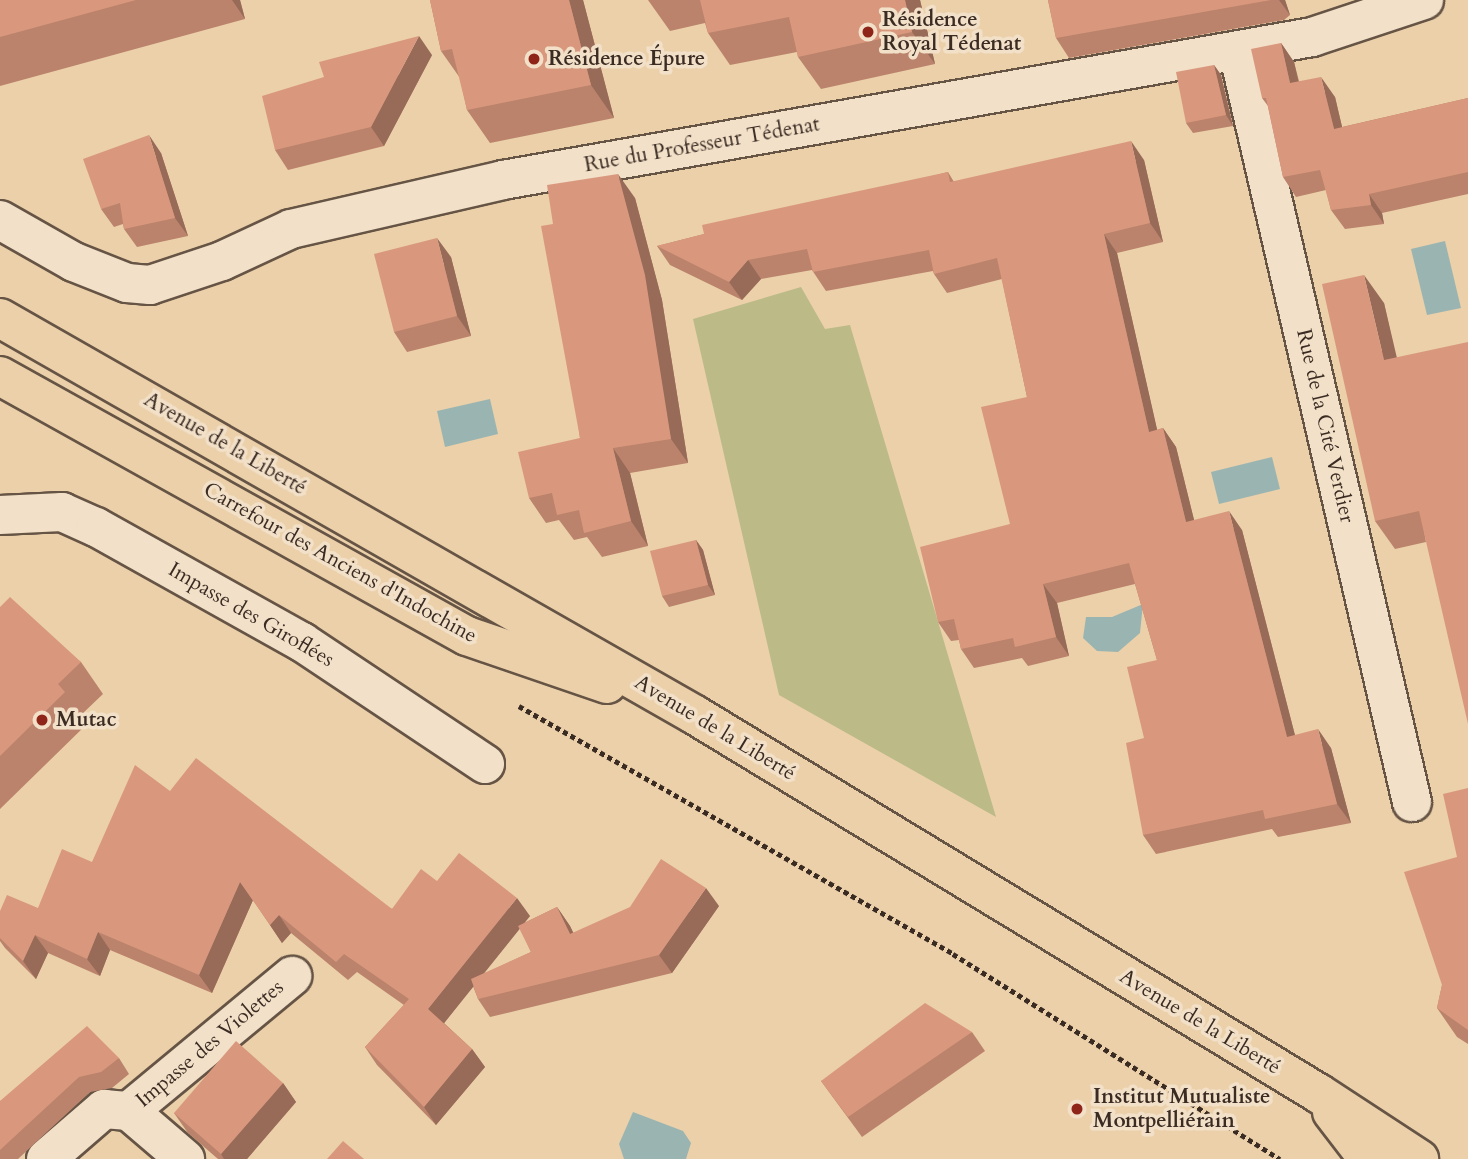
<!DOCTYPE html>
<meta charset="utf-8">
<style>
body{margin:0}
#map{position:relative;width:1468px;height:1159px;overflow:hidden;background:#ebd0aa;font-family:Cardo,serif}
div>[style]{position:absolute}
.green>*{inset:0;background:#bcba86}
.water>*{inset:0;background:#9ab5b1}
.path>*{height:4.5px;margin-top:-2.25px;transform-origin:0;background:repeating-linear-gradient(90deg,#3a2b23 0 5px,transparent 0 8.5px)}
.roads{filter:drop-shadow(2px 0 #665445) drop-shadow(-2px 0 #665445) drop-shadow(0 2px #665445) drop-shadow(0 -2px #665445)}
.minor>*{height:38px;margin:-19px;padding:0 19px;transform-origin:19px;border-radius:19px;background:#f2e0c8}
.major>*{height:38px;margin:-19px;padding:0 19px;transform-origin:19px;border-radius:19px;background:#ebd0aa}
.wall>*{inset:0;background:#bb836c}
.shaded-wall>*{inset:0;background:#986a58}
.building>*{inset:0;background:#d9987d}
.dots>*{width:19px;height:19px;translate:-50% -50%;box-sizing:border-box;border:4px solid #f2e0c8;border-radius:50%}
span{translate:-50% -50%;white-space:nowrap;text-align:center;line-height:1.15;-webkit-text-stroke:7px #f2e0c8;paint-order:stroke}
.poi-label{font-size:21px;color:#3a2b23;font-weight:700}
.left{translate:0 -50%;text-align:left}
.street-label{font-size:21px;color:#3a2b23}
</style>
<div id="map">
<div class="green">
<i style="clip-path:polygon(801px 287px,825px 329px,850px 325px,996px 817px,779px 695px,693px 319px)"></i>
</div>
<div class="water">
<i style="clip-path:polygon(1445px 241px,1461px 308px,1427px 315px,1411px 249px)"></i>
<i style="clip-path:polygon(490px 399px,498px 434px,445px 447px,437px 411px)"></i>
<i style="clip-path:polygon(1272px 457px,1280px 489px,1219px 504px,1211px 472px)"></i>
<i style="clip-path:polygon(1143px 604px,1140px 633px,1118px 652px,1097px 651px,1083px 638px,1086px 617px,1112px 617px)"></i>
<i style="clip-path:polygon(633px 1112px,683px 1131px,691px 1143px,686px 1159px,624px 1159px,619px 1144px)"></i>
</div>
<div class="path">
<i style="left:519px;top:706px;width:500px;rotate:29.7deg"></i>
<i style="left:953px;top:954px;width:386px;rotate:32.1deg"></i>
</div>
<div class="roads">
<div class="minor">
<i style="left:1238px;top:51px;width:771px;rotate:76.96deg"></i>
<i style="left:0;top:220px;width:85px;rotate:29.6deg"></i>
<i style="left:74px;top:262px;width:57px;rotate:21.6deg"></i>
<i style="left:127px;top:283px;width:23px;rotate:5deg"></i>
<i style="left:150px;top:285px;width:76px;rotate:-18.4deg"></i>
<i style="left:222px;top:261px;width:76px;rotate:-24.9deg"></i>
<i style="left:291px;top:229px;width:218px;rotate:-13deg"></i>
<i style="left:503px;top:180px;width:822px;rotate:-10.02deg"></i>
<i style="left:1312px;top:37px;width:118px;rotate:-18.3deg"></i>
<i style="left:0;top:515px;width:62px;rotate:-2.8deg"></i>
<i style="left:62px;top:512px;width:37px;rotate:24deg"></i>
<i style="left:96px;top:527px;width:236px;rotate:29.2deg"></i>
<i style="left:302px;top:642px;width:220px;rotate:33.7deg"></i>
<i style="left:129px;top:1111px;width:212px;rotate:-39.6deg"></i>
<i style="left:46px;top:1159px;width:77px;rotate:-40.8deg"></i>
<i style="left:104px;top:1109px;width:25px;rotate:5deg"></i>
<i style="left:129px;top:1111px;width:74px;rotate:40.6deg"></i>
</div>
<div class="major">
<i style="left:0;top:318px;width:800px;rotate:29.74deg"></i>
<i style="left:695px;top:715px;width:729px;rotate:31.25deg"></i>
<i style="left:1318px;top:1093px;width:121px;rotate:33.2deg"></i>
<i style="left:0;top:376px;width:534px;rotate:29.11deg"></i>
<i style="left:467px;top:636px;width:148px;rotate:18.9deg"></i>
<i style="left:1332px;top:1112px;width:59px;rotate:52.5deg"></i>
</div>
</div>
<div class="wall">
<i style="clip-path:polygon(0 0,240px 0,245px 19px,0 86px)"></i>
<i style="clip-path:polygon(430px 0,583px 0,614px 118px,490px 143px,467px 110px,460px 78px,441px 51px)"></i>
<i style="clip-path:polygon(648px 0,920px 0,935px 64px,821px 89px,798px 57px,797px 52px,730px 65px,708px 33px,705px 23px,670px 31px)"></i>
<i style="clip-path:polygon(1048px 0,1285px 0,1290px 15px,1284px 20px,1069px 58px,1056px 38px)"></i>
<i style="clip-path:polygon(1281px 43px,1294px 62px,1299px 81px,1335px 97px,1342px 127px,1468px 98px,1468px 194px,1382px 213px,1384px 224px,1345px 229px,1331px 210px,1326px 190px,1296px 197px,1283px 177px,1268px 106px,1262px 98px)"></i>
<i style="clip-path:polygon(432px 55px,384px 146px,288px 170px,275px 150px)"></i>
<i style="clip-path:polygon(1214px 65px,1221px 75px,1233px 126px,1193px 133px,1186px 123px)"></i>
<i style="clip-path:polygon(161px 153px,188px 236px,137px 247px,124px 229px,123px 224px,114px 227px,101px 209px)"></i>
<i style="clip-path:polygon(1144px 160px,1163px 242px,1117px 253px,1157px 430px,1163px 428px,1176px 447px,1194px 520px,1242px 530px,1295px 735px,1331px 748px,1351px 823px,1278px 837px,1272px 829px,1156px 854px,1143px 835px,1144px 738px,1157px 660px,1135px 584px,1057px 603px,1069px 656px,1028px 666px,1022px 658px,974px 668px,961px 649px,959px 640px,951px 641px,938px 622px,1010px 524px,1027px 397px,1002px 279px,947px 293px,934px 274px,933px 271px,826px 291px,812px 270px,761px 279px,742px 300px,670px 265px,657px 246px,948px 172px,954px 182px)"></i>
<i style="clip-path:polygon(635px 198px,662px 300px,688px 463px,630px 473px,648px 546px,602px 557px,587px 537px,574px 540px,559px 520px,546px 523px,529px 498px,580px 438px,553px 224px)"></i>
<i style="clip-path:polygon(451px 257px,471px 336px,407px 352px,394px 332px)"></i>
<i style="clip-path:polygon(1384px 303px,1396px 357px,1426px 542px,1395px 549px,1375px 521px)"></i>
<i style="clip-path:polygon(696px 540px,703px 550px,715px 595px,669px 607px,662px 596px)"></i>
<i style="clip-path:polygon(0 607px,81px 662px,103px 694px,81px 715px,87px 724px,0 809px)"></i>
<i style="clip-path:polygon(1468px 788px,1468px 1044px,1457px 1037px,1437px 1008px,1442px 985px,1457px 857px)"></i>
<i style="clip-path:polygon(evenodd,170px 791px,392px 909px,437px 881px,530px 916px,524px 923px,557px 907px,570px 926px,573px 933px,719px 906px,672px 973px,490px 1017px,478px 999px,473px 986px,444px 1023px,472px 1049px,485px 1067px,436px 1125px,377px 1065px,365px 1047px,404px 1005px,357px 972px,348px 980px,291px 933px,282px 943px,253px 900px,212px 993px,110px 950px,100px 976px,48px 953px,36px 979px,5px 948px,0 941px,0 911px,38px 908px,92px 862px,170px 791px,520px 928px,531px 952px,483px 974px,520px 928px)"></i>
<i style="clip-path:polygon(972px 1032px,985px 1051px,862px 1137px,821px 1081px)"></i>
<i style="clip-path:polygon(119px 1058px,129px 1074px,112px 1088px,90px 1092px,18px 1159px,0 1159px,0 1101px)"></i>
<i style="clip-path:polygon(283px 1083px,296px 1102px,247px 1159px,218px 1159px,188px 1133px,174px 1113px)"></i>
</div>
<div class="shaded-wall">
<i style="clip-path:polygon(232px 0,240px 0,245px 19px)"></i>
<i style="clip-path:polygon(569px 0,583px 0,614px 118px,591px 85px)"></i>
<i style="clip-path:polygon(905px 0,920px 0,935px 64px,912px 32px)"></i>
<i style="clip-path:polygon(1279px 0,1285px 0,1290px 15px)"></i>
<i style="clip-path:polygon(419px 36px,432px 55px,384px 146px,371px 127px)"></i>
<i style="clip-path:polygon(1281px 43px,1294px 62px,1303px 102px,1290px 83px)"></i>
<i style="clip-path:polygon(1214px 65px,1221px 75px,1233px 126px,1226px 115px)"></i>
<i style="clip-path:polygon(1321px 77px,1335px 97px,1347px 148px,1334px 129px)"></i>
<i style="clip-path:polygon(149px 135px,161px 153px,188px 236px,175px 218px)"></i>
<i style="clip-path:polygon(1131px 141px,1144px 160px,1163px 242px,1150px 223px)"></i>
<i style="clip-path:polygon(618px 174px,635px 198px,662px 300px,688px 463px,671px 439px)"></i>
<i style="clip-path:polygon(1369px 194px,1382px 213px,1384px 224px,1371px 205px)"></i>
<i style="clip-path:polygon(1104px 234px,1117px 253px,1162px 451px,1149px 432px)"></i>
<i style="clip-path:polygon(437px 238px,451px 257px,471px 336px,457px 316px)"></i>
<i style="clip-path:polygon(748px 260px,761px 279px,742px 300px,729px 282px)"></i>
<i style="clip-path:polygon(1364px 275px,1384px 303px,1404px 388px,1384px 360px)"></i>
<i style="clip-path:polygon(1163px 428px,1176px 447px,1199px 540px,1186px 522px)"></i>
<i style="clip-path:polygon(613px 448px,630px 473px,648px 546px,631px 521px)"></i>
<i style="clip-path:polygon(1229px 511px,1242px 530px,1300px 755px,1287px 737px)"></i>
<i style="clip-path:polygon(696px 540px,703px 550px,715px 595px,708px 585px)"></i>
<i style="clip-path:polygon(1043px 584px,1057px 603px,1069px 656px,1056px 637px)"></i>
<i style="clip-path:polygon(1318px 729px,1331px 748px,1351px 823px,1337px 804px)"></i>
<i style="clip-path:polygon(240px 882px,253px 900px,212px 993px,199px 975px)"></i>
<i style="clip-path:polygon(706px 888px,719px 906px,672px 973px,659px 955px)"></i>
<i style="clip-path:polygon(517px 898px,530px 916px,441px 1027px,428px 1009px)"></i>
<i style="clip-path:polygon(557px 907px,570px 926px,583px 952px,570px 934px)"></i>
<i style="clip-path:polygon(279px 915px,291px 933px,282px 943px,270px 925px)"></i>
<i style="clip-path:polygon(98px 932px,110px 950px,100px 976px,87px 959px)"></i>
<i style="clip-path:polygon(35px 935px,48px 953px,36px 979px,23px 961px)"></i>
<i style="clip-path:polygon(472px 1049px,485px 1067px,436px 1125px,424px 1107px)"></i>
<i style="clip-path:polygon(283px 1083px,296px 1102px,247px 1159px,224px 1159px,221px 1154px)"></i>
</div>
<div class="building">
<i style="clip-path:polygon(0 0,136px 0,0 37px)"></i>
<i style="clip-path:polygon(430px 0,569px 0,591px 85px,467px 110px,452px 49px,441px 51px)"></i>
<i style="clip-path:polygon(700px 0,905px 0,912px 32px,798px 57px,789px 17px,708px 33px)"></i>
<i style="clip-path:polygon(1048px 0,1271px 0,1056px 38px)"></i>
<i style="clip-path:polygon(419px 36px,371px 127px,275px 150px,262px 96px,324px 77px,319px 62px)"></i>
<i style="clip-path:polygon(1281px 43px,1290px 83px,1321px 77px,1334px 129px,1468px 98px,1468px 172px,1369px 194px,1371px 205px,1331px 210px,1320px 170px,1283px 177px,1266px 98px,1262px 98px,1251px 49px)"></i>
<i style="clip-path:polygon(1214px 65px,1226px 115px,1186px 123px,1176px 72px)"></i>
<i style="clip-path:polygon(149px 135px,175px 218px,124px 229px,120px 203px,101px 209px,83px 159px)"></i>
<i style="clip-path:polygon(1131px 141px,1150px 223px,1104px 234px,1149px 432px,1163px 428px,1186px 522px,1229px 511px,1287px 737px,1318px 729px,1337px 804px,1265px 819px,1263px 810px,1143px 835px,1126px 743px,1144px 738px,1127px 667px,1157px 660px,1129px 563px,1043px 584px,1056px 637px,1015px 647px,1013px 638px,961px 649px,954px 619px,938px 622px,920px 547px,1010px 524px,981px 407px,1027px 397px,997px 258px,934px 274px,929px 250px,813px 272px,807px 249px,748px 260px,729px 282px,657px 246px,704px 234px,702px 225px,817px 200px,948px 172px,950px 182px)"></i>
<i style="clip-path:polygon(618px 174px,645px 275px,671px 439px,613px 448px,631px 521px,584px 533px,579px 510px,557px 515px,552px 493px,529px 498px,518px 452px,580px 438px,541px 226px,553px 224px,547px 185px)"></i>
<i style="clip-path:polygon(437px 238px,457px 316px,394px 332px,374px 254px)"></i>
<i style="clip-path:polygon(1364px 275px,1384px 360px,1468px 342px,1468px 724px,1419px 511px,1375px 521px,1322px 284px)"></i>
<i style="clip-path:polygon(696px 540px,708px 585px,662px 596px,650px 551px)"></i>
<i style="clip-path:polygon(10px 597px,81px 662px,58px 684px,65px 692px,0 756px,0 607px)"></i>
<i style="clip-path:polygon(196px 758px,392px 909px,421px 869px,437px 881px,459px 853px,517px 898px,428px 1009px,472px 1049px,424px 1107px,365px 1047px,409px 999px,344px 954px,336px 962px,279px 915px,270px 925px,240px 882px,199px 975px,98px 932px,87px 959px,35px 935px,23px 961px,0 938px,0 911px,7px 895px,38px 908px,62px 849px,92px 862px,135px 765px,170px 791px)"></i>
<i style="clip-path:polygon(1468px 788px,1468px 1030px,1437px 1008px,1442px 985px,1404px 872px,1457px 857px,1443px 794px)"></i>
<i style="clip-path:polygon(661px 859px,706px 888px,659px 955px,478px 999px,471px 979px,531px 952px,518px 926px,557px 907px,570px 934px,630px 907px)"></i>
<i style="clip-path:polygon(925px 1003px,972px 1032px,848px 1117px,821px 1081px)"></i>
<i style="clip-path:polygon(87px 1026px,119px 1058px,101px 1072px,79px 1077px,0 1150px,0 1101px)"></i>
<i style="clip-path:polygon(236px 1041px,283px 1083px,221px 1154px,174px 1113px)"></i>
<i style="clip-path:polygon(343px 1141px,364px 1159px,327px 1159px)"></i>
</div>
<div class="dots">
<i style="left:868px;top:32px;background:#8f2418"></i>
<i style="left:534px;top:59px;background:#8f2418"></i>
<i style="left:42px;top:720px;background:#8f2418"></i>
<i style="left:1077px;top:1109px;background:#8f2418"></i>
</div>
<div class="poi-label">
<span class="left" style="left:882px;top:32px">Résidence<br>Royal Tédenat</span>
<span class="left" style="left:548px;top:59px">Résidence Épure</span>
<span class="left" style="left:56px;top:720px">Mutac</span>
<span class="left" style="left:1093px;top:1109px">Institut Mutualiste<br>Montpelliérain</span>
</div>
<div class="street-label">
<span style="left:702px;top:145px;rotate:-10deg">Rue du Professeur Tédenat</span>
<span style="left:1325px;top:426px;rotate:77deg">Rue de la Cité Verdier</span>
<span style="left:225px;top:444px;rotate:30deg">Avenue de la Liberté</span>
<span style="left:340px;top:563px;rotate:29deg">Carrefour des Anciens d'Indochine</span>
<span style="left:251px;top:615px;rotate:30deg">Impasse des Giroflées</span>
<span style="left:715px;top:728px;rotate:31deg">Avenue de la Liberté</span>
<span style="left:1200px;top:1022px;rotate:31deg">Avenue de la Liberté</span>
<span style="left:210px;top:1044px;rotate:-40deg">Impasse des Violettes</span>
</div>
</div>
